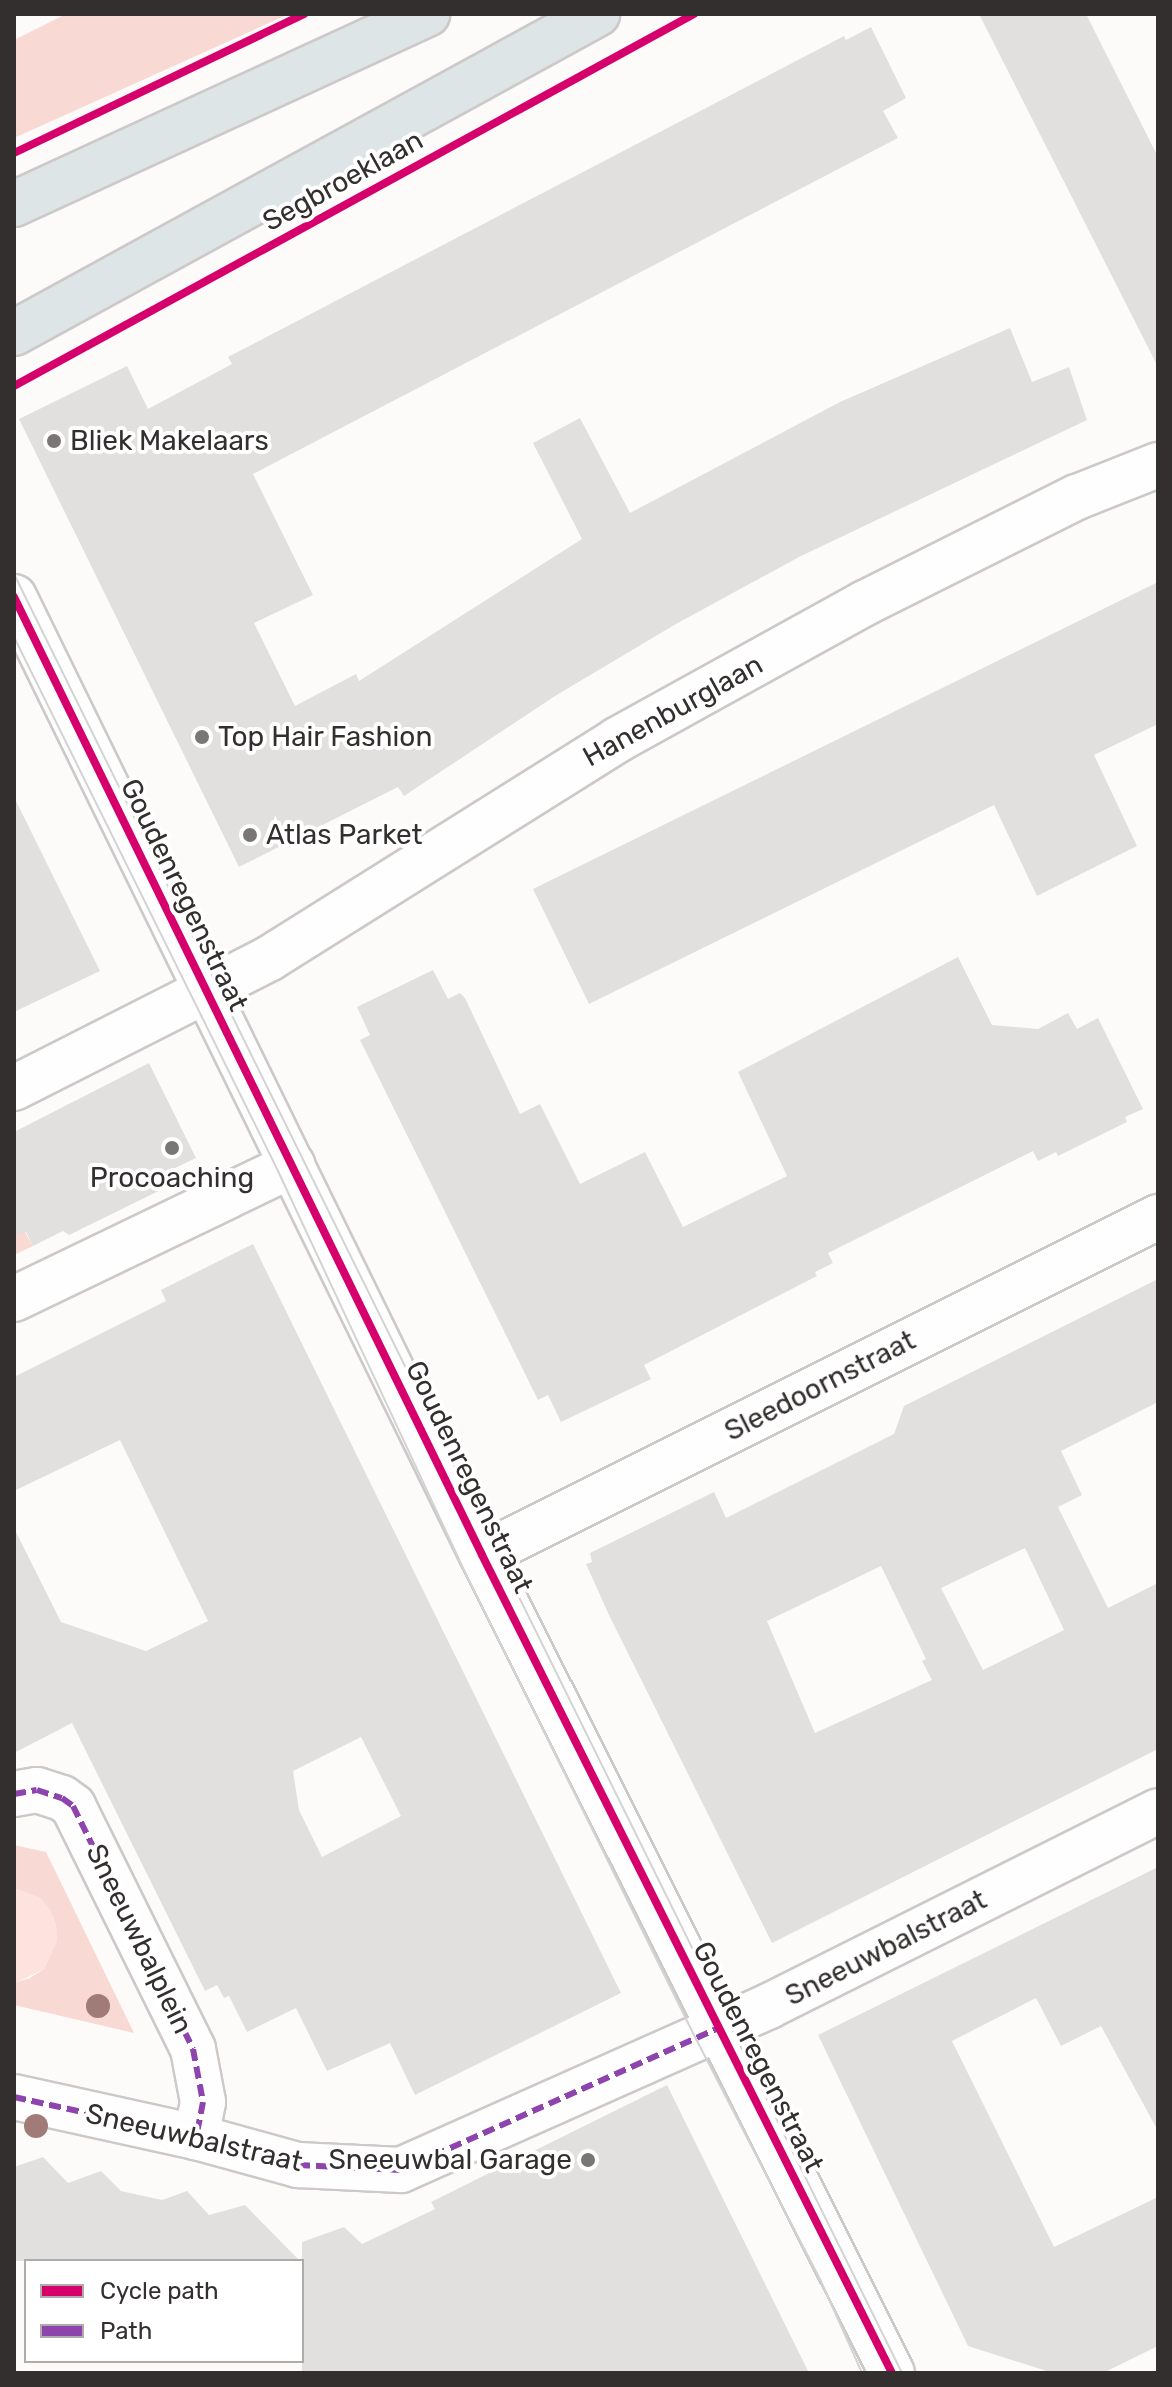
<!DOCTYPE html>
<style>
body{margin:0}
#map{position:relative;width:1172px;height:2387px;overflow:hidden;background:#fdfbfa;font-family:Rubik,sans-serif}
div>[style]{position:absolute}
.green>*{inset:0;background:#fde2dd}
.forest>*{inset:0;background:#f9d9d3}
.building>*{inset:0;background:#e2e0df}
.roads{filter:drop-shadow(2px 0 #ccc9c8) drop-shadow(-2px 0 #ccc9c8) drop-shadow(0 2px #ccc9c8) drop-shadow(0 -2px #ccc9c8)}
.minor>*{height:44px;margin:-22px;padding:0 22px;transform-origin:22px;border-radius:22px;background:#fffefe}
.major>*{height:44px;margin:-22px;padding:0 22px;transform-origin:22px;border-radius:22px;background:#dee5e6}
.tram>*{height:2px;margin:-1px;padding:0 1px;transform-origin:1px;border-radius:1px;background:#d3d3d3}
.quiet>*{height:6px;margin-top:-3px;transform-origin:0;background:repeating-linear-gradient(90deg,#8e44ad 0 12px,transparent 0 18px)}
.cycleway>*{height:8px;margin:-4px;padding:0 4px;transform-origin:4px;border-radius:4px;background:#d6006c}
.trees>*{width:24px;height:24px;margin:-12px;border-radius:50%;background:#a17b77}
.dots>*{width:22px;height:22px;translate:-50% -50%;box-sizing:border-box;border:4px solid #fff;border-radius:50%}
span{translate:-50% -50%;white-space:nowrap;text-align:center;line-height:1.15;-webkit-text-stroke:8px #fff;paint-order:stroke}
.street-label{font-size:28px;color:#332f2e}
.poi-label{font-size:28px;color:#332f2e}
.left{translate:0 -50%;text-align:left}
.right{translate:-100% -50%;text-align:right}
.frame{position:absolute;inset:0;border:16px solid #332f2e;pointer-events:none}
.legend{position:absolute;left:24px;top:2259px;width:280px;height:104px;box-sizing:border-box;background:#fff;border:2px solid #adacab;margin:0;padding:10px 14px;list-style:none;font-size:24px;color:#332f2e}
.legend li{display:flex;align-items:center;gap:16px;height:40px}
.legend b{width:40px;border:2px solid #adacab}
</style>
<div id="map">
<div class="green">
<i style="clip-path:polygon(14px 1888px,40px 1898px,50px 1910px,56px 1925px,57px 1941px,44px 1969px,15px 1983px)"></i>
</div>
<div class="forest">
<i style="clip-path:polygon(66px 14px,289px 14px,14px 138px,14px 40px)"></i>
<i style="clip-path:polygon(14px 1213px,33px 1246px,14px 1255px)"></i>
<i style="clip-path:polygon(14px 1845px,46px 1852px,134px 2033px,14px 2005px,14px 1983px,30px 1978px,44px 1969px,57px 1941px,56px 1925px,50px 1910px,40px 1898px,14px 1888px)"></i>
</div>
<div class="building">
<i style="clip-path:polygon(979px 14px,1086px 14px,1158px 157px,1158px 367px)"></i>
<i style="clip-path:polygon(871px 27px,906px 98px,883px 111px,898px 138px,253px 474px,313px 595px,254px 623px,295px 706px,356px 674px,359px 681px,582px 539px,533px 443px,580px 418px,630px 513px,840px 402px,1010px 328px,1032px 382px,1069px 367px,1087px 420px,799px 557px,676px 624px,555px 696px,404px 796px,398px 787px,239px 867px,19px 419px,127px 366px,148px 409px,232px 364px,228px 357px,844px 36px,846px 40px)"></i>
<i style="clip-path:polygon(1158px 582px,1158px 724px,1094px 755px,1137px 846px,1037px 896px,994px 805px,589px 1004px,533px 889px)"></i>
<i style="clip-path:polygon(14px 797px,100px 971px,14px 1012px)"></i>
<i style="clip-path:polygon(958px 957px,992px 1025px,1038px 1029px,1068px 1013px,1077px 1029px,1098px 1018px,1143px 1109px,1125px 1117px,1127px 1122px,1058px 1156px,1056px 1152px,1038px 1161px,1033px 1151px,828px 1253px,833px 1263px,815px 1272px,817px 1276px,644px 1365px,651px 1379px,561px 1422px,548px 1395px,538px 1400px,360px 1040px,370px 1035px,357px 1007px,433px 970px,448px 999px,460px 993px,465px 998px,520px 1114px,540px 1104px,580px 1184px,645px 1152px,683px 1227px,787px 1176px,738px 1072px)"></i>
<i style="clip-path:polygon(149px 1063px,196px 1158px,171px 1170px,177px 1182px,69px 1235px,63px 1231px,33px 1246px,26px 1232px,14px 1235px,14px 1132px)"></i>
<i style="clip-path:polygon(evenodd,253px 1244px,621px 1993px,415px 2095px,390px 2043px,327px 2071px,296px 2008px,247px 2032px,229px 1996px,224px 1998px,217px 1985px,205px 1991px,72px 1723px,14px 1753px,14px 1528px,61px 1622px,146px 1651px,208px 1621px,120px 1440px,14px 1491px,14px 1377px,166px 1301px,161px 1290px,253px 1244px,361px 1737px,401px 1816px,322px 1857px,299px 1810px,293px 1771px,361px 1737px)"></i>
<i style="clip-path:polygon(evenodd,1158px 1279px,1158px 1402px,1061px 1451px,1082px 1495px,1058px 1507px,1108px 1608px,1158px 1583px,1158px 1749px,772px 1943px,609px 1615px,586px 1564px,592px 1562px,590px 1553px,714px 1492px,726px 1518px,894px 1434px,904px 1406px,1158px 1279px,1025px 1548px,1064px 1630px,983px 1670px,941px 1588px,1025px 1548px,1158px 1279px,881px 1566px,926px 1659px,922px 1661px,932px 1680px,815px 1733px,767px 1621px,881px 1566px)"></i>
<i style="clip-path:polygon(1158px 1867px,1158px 2131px,1101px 2026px,1061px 2046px,1036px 1998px,952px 2041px,1054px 2247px,1158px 2197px,1158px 2346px,1103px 2373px,1053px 2373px,968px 2346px,818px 2035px)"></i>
<i style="clip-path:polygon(667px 2085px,809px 2373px,302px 2373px,302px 2242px,344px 2227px,362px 2244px,435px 2209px,431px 2202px)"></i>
<i style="clip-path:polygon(43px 2157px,68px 2183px,101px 2171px,121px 2191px,162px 2200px,187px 2191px,209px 2215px,245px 2205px,300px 2261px,14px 2261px,14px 2167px)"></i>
</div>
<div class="roads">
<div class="minor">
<i style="left:14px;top:597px;width:1066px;rotate:63.96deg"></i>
<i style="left:482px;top:1555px;width:915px;rotate:63.38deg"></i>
<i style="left:14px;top:1088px;width:287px;rotate:-26.9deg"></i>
<i style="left:270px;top:958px;width:410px;rotate:-32.1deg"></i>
<i style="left:617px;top:740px;width:283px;rotate:-28.9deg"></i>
<i style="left:865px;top:603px;width:237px;rotate:-26.6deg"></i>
<i style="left:1077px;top:497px;width:87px;rotate:-21.6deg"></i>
<i style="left:14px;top:1299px;width:309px;rotate:-25.7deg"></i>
<i style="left:482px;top:1555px;width:756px;rotate:-26.57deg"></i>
<i style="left:14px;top:1794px;width:23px;rotate:-10deg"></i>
<i style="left:37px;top:1790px;width:26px;rotate:18deg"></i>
<i style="left:62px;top:1798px;width:14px;rotate:36deg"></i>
<i style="left:73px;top:1806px;width:271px;rotate:63.7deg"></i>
<i style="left:193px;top:2049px;width:54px;rotate:79.3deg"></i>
<i style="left:203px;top:2102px;width:36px;rotate:101deg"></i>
<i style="left:14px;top:2097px;width:186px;rotate:12.4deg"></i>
<i style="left:196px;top:2137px;width:106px;rotate:15.4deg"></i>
<i style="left:298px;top:2165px;width:103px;rotate:2.8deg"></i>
<i style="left:401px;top:2170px;width:403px;rotate:-24deg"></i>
<i style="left:769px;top:2006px;width:435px;rotate:-26.6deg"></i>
</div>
<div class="major">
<i style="left:14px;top:204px;width:455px;rotate:-24.7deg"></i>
<i style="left:14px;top:333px;width:665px;rotate:-28.69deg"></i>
</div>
</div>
<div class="tram">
<i style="left:14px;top:574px;width:2006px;rotate:63.73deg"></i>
<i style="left:14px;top:637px;width:596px;rotate:63.69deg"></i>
<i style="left:278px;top:1171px;width:434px;rotate:65deg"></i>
<i style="left:461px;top:1564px;width:528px;rotate:63.68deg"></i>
<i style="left:695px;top:2037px;width:272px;rotate:62.7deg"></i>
<i style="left:820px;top:2279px;width:103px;rotate:65.9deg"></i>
</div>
<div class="quiet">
<i style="left:14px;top:1794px;width:23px;rotate:-10deg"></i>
<i style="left:37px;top:1790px;width:26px;rotate:18deg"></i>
<i style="left:62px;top:1798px;width:14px;rotate:36deg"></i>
<i style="left:73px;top:1806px;width:271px;rotate:63.7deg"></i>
<i style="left:193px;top:2049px;width:54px;rotate:79.3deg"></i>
<i style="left:203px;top:2102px;width:36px;rotate:101deg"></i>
<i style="left:14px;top:2097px;width:186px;rotate:12.4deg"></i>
<i style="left:196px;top:2137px;width:106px;rotate:15.4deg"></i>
<i style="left:298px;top:2165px;width:103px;rotate:2.8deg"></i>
<i style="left:401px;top:2170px;width:348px;rotate:-24.1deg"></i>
</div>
<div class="cycleway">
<i style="left:14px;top:153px;width:322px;rotate:-25.6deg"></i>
<i style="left:14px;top:386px;width:775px;rotate:-28.68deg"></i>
<i style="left:14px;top:597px;width:1066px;rotate:63.96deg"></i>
<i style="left:482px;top:1555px;width:915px;rotate:63.38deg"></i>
</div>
<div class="trees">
<i style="left:98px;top:2006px"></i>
<i style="left:36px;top:2126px"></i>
</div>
<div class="dots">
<i style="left:54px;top:441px;background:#7a7675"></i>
<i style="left:202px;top:737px;background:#7a7675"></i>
<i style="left:250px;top:835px;background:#7a7675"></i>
<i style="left:172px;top:1148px;background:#7a7675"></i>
<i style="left:588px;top:2160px;background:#7a7675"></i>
</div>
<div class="street-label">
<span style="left:343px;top:181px;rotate:-29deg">Segbroeklaan</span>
<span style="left:673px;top:711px;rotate:-29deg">Hanenburglaan</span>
<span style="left:184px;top:895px;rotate:64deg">Goudenregenstraat</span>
<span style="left:820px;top:1386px;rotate:-27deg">Sleedoornstraat</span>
<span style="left:469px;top:1477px;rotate:64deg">Goudenregenstraat</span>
<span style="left:139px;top:1939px;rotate:64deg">Sneeuwbalplein</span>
<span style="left:886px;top:1948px;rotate:-27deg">Sneeuwbalstraat</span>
<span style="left:758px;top:2057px;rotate:63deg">Goudenregenstraat</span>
<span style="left:194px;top:2138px;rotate:13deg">Sneeuwbalstraat</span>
</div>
<div class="poi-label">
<span class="left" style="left:70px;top:441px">Bliek Makelaars</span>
<span class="left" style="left:218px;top:737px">Top Hair Fashion</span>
<span class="left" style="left:266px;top:835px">Atlas Parket</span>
<span style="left:172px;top:1178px">Procoaching</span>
<span class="right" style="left:572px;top:2160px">Sneeuwbal Garage</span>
</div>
<div class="frame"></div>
<ul class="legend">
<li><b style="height:10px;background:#d6006c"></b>Cycle path</li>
<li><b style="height:10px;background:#8e44ad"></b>Path</li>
</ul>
</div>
